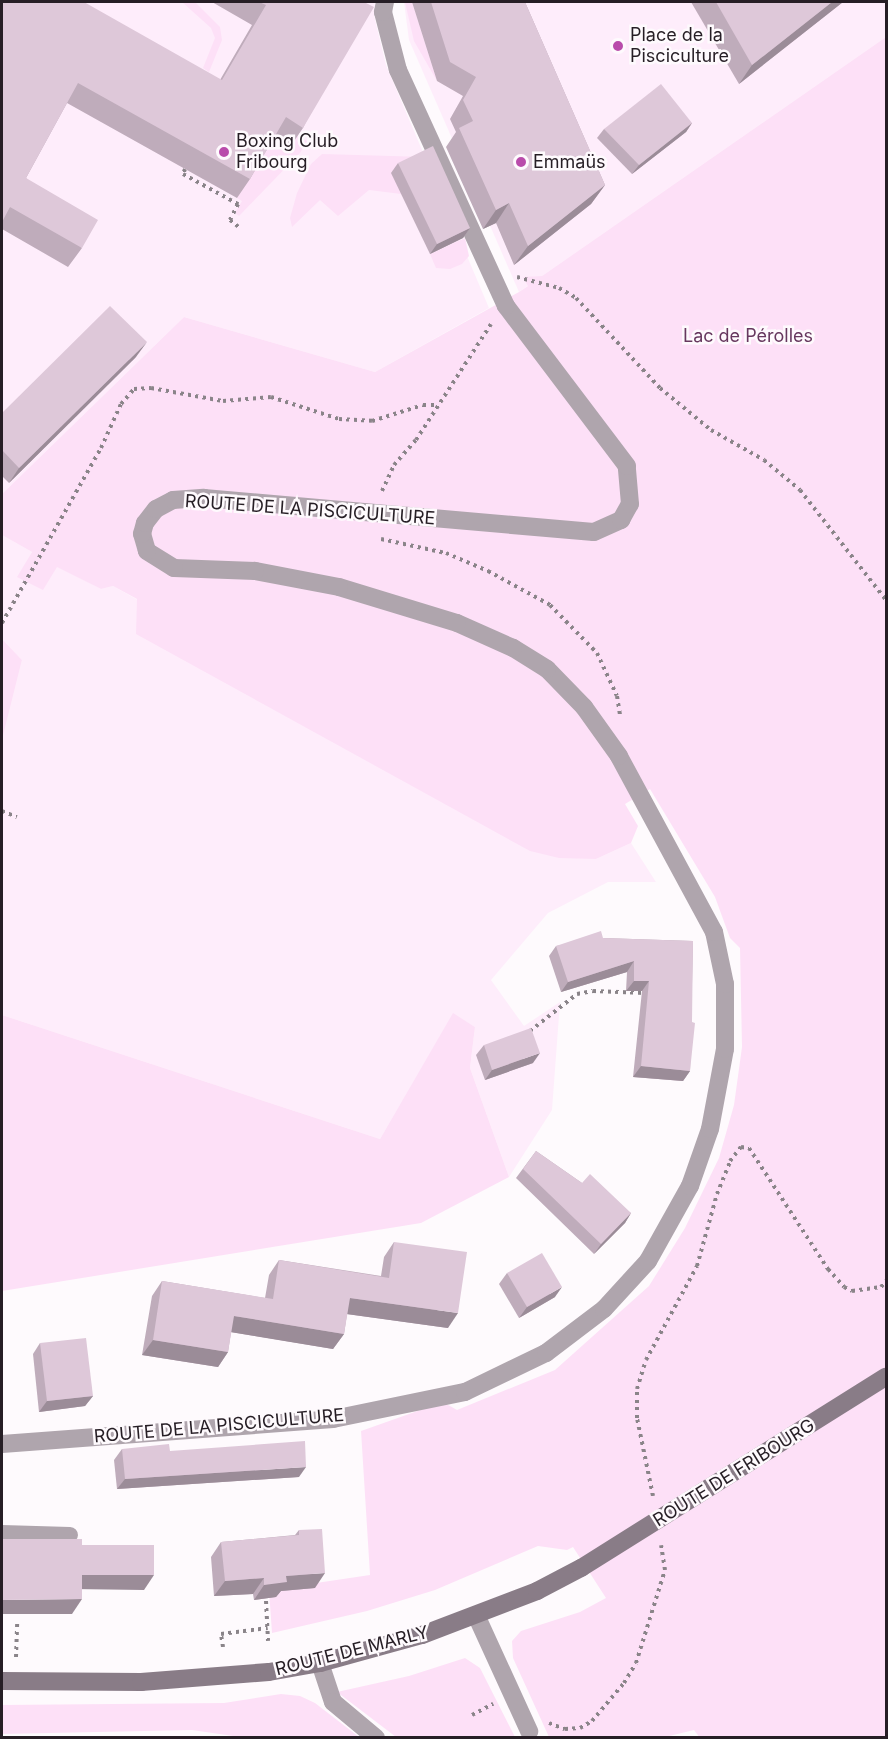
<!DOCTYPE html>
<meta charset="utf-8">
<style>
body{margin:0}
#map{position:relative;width:888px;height:1739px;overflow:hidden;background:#fefafd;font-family:Inter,sans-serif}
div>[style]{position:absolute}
.built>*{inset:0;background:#feedfb}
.green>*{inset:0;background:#fde0f7}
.path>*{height:4px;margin-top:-2px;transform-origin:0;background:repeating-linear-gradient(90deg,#8a8489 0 3px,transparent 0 7.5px)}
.lane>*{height:16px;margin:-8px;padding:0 8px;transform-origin:8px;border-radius:8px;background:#afa5ad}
.street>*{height:18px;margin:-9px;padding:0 9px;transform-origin:9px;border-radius:9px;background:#afa5ad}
.secondary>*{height:18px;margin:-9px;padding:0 9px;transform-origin:9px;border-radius:9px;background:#897c87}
.secondary-bridge>*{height:18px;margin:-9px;padding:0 9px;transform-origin:9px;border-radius:9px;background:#897c87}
.wall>*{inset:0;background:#bfacbb}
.shaded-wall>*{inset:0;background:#9b8c98}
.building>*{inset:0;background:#dec8d9}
.dots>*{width:16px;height:16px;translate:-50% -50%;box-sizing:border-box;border:3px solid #fefafd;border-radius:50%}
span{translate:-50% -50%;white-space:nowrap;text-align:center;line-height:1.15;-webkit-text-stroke:5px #fefafd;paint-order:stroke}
.poi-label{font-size:18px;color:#261e25}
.left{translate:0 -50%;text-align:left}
.park-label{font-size:18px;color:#67385f}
.street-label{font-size:18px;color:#261e25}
.frame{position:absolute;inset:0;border:3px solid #261e25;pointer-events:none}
</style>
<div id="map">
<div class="built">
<i style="clip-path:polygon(2px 2px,375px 2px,374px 15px,386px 65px,489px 308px,375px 372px,184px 317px,2px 494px)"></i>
<i style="clip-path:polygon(404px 2px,886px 2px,886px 37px,519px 292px,409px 40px)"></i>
<i style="clip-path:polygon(2px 535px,32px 552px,18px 577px,57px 566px,101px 589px,113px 586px,596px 859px,631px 843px,656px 882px,608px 882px,548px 913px,491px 980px,524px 1026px,560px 1002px,552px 1110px,509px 1177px,470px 1068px,475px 1027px,453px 1014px,380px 1139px,2px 1015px,2px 740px,22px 660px,2px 639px)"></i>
</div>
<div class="green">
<i style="clip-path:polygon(182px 2px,195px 2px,220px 27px,222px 40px,209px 72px,203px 68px,215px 38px,211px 28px)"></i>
<i style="clip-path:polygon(405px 2px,412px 2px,437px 81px,414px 41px)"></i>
<i style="clip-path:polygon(886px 37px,886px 1737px,700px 1738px,694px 1730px,661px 1738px,549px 1737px,513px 1658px,512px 1641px,521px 1631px,580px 1612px,606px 1598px,573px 1547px,567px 1550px,538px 1546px,435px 1590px,367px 1611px,272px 1633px,269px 1590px,370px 1575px,361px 1431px,443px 1402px,457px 1410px,555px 1370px,649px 1286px,685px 1228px,719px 1158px,734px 1105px,742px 1047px,740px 948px,730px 938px,715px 897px,650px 789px,625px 804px,638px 826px,631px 843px,596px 859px,559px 858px,530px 851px,136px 634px,137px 599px,113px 586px,101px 589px,57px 567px,43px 590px,17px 577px,32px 552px,2px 535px,2px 494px,184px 317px,375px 372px,519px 292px,528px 286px,523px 277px,542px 276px)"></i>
<i style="clip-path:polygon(297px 135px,307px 141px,300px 153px,239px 216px,235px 213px,242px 201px,237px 198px,272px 137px,290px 147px)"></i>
<i style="clip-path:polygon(322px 154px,426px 157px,401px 194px,369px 190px,338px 216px,320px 200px,292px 227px,290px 218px,297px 193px,311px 164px)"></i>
<i style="clip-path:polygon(465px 238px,469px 256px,462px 264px,450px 269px,436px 268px,430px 254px)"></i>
<i style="clip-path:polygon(2px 639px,22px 660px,2px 740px)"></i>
<i style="clip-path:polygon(453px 1013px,475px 1027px,470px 1068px,509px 1177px,421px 1223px,2px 1291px,2px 1015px,380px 1139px)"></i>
<i style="clip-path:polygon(465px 1658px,480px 1668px,515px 1737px,396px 1737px,337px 1692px,409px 1676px)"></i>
<i style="clip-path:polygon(281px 1694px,300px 1696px,315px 1703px,359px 1737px,240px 1737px,192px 1730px,2px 1734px,2px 1705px,224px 1703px)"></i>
</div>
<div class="path">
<i style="left:185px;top:169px;width:5px;rotate:112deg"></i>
<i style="left:183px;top:174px;width:63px;rotate:28.6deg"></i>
<i style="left:238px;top:204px;width:18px;rotate:117deg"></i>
<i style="left:230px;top:220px;width:14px;rotate:39deg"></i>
<i style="left:517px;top:277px;width:43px;rotate:14.7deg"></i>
<i style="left:559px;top:288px;width:20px;rotate:30deg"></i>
<i style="left:576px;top:298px;width:123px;rotate:47deg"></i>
<i style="left:660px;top:388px;width:66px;rotate:39.5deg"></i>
<i style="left:711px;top:430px;width:61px;rotate:29.5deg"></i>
<i style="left:764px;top:460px;width:47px;rotate:39.8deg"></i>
<i style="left:800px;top:490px;width:140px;rotate:52deg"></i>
<i style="left:382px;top:491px;width:29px;rotate:-65deg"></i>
<i style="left:394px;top:465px;width:33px;rotate:-49deg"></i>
<i style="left:416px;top:440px;width:138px;rotate:-57.1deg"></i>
<i style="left:381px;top:539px;width:66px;rotate:12.2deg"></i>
<i style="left:446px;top:553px;width:46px;rotate:23.2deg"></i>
<i style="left:488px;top:571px;width:71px;rotate:28.7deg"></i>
<i style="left:550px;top:605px;width:67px;rotate:45.6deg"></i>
<i style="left:597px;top:653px;width:47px;rotate:65.1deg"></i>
<i style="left:617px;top:696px;width:19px;rotate:81deg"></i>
<i style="left:2px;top:623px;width:201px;rotate:-60.5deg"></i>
<i style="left:101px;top:448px;width:48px;rotate:-65.6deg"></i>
<i style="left:121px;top:404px;width:20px;rotate:-49deg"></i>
<i style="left:134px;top:389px;width:17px;rotate:-3deg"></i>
<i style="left:151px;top:388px;width:73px;rotate:10.2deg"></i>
<i style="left:223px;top:401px;width:48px;rotate:-4.8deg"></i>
<i style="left:271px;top:397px;width:71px;rotate:17.9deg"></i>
<i style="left:339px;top:419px;width:33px;rotate:3deg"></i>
<i style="left:372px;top:421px;width:53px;rotate:-17.4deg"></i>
<i style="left:423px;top:405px;width:14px"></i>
<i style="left:2px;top:811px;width:16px;rotate:22deg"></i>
<i style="left:530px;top:1031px;width:60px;rotate:-38.2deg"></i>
<i style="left:577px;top:994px;width:16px;rotate:-11deg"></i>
<i style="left:593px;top:991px;width:52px;rotate:2.2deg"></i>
<i style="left:653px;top:1496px;width:80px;rotate:-101.6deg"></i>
<i style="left:637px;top:1418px;width:29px;rotate:-90deg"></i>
<i style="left:637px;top:1389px;width:30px;rotate:-73deg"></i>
<i style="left:646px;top:1360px;width:107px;rotate:-61.5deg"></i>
<i style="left:697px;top:1266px;width:75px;rotate:-74.5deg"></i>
<i style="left:717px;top:1194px;width:35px;rotate:-68deg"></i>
<i style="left:730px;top:1161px;width:18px;rotate:-52deg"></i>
<i style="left:741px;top:1147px;width:8px;rotate:7deg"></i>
<i style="left:749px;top:1148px;width:145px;rotate:56.9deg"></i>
<i style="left:828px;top:1269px;width:24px;rotate:48deg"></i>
<i style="left:844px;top:1287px;width:9px;rotate:27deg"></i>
<i style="left:852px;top:1291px;width:29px;rotate:-8deg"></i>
<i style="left:881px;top:1287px;width:8px;rotate:-50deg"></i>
<i style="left:266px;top:1601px;width:40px;rotate:87.1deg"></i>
<i style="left:223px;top:1647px;width:13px;rotate:-99deg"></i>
<i style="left:221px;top:1634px;width:47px;rotate:-7.3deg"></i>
<i style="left:16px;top:1657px;width:33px;rotate:-88deg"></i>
<i style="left:472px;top:1715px;width:24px;rotate:-28deg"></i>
<i style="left:549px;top:1723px;width:17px;rotate:21deg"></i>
<i style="left:565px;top:1729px;width:15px;rotate:-4deg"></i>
<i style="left:580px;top:1728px;width:14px;rotate:-30deg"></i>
<i style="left:592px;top:1721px;width:50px;rotate:-49.9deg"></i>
<i style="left:624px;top:1683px;width:23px;rotate:-59deg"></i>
<i style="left:636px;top:1663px;width:97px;rotate:-72.7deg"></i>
<i style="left:665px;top:1570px;width:25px;rotate:-99deg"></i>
</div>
<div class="lane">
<i style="left:2px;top:1533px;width:68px;rotate:1.7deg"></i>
</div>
<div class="street">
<i style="left:2px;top:1444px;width:332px;rotate:-4.3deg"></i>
<i style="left:333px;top:1419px;width:135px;rotate:-11.6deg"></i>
<i style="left:465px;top:1392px;width:90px;rotate:-25.7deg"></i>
<i style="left:546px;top:1353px;width:73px;rotate:-37.2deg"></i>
<i style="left:604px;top:1309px;width:65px;rotate:-47.5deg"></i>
<i style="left:648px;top:1261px;width:86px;rotate:-60.8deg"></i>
<i style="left:690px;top:1186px;width:60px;rotate:-70.7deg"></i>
<i style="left:710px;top:1129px;width:81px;rotate:-79.4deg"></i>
<i style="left:725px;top:1049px;width:65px;rotate:-90deg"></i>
<i style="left:725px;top:984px;width:53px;rotate:-101.9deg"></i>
<i style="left:714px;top:932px;width:200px;rotate:-118.4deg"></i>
<i style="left:619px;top:756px;width:60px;rotate:-125.5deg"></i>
<i style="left:584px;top:707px;width:53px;rotate:-134.2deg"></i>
<i style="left:547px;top:669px;width:40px;rotate:-148deg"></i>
<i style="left:513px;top:648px;width:61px;rotate:-155.9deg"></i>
<i style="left:457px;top:623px;width:123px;rotate:-163deg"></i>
<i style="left:339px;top:587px;width:86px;rotate:-169.2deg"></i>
<i style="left:255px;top:571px;width:81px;rotate:-177.9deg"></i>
<i style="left:174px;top:568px;width:32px;rotate:-148deg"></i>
<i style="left:147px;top:551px;width:18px;rotate:-106deg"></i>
<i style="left:142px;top:534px;width:11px;rotate:-75deg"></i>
<i style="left:145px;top:523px;width:18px;rotate:-52deg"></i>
<i style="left:156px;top:509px;width:19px;rotate:-28deg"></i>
<i style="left:173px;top:500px;width:31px;rotate:-4deg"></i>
<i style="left:204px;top:498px;width:391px;rotate:5deg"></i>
<i style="left:594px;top:532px;width:30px;rotate:-24deg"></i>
<i style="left:621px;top:520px;width:18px;rotate:-61deg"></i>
<i style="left:630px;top:504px;width:38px;rotate:-95deg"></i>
<i style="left:627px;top:466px;width:201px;rotate:-127.1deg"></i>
<i style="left:506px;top:306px;width:260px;rotate:-114.6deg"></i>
<i style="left:398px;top:70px;width:60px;rotate:-104.5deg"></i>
<i style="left:383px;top:12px;width:10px;rotate:-79deg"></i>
<i style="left:476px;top:1615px;width:128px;rotate:65.4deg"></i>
<i style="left:320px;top:1663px;width:41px;rotate:71.6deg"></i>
<i style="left:333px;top:1702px;width:56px;rotate:39.9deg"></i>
</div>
<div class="secondary">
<i style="left:2px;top:1681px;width:139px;rotate:0.4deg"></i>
<i style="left:141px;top:1682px;width:128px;rotate:-4.5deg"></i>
<i style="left:269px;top:1672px;width:52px;rotate:-10deg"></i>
<i style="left:320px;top:1663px;width:106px;rotate:-15.4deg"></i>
<i style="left:422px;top:1635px;width:123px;rotate:-20.9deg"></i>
<i style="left:537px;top:1591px;width:50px;rotate:-27.6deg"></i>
</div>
<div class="secondary-bridge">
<i style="left:581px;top:1568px;width:360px;rotate:-32.1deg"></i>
</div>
<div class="wall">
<i style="clip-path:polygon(2px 2px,220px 80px,252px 25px,212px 2px,364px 2px,303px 128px,290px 147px,274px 137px,250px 179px,237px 198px,67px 103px,26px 178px,82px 248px,68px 267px,2px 229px)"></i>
<i style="clip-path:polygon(412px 2px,525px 2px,605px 185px,591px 204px,514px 265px,496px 223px,483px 229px,446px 147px,456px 132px,450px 119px,463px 96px,437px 81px)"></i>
<i style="clip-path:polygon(691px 2px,843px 2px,739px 84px)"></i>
<i style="clip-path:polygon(692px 123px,686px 132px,632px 174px,597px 138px,604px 129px)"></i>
<i style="clip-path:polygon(398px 163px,470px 228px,463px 238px,430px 254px,391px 173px)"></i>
<i style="clip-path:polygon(136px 357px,9px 483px,2px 476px,2px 413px)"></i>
<i style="clip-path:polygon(603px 938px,693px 941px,690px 1071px,683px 1081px,633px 1077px,642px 991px,626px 991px,627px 972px,561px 992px,549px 956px,556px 946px)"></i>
<i style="clip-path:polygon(484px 1045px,533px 1063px,485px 1080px,476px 1055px)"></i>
<i style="clip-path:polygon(536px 1151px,582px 1183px,631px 1213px,625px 1223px,594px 1254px,516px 1178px)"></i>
<i style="clip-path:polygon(394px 1242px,448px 1328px,347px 1314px,344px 1334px,333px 1349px,231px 1332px,228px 1352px,218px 1367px,142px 1355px,152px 1296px,162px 1281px,265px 1298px,269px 1275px,279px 1260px,381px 1276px,384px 1257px)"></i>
<i style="clip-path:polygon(507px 1273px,555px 1297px,519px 1318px,499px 1284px)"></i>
<i style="clip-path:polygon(40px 1343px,93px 1396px,85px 1406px,39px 1412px,33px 1354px)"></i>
<i style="clip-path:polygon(122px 1449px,170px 1451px,299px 1477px,117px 1489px,114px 1460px)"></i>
<i style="clip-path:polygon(299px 1530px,315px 1588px,281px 1591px,276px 1597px,254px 1600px,253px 1594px,214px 1596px,211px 1557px,221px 1542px,295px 1535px)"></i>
</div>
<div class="shaded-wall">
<i style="clip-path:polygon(832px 2px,843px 2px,739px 84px,752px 65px)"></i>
<i style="clip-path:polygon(692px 123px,686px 132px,632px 174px,639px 165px)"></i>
<i style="clip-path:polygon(605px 185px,591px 204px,514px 265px,528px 246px)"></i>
<i style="clip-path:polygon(509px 203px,496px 223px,483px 229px,496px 210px)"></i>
<i style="clip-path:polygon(470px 228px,463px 238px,430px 254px,437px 244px)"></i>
<i style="clip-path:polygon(147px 342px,136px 357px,9px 483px,19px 468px)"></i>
<i style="clip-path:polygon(634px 961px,627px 972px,561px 992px,568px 982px)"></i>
<i style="clip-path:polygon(634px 981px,649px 981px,642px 991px,626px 991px)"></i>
<i style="clip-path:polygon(540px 1053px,533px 1063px,485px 1080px,492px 1070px)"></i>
<i style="clip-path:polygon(641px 1066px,690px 1071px,683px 1081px,633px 1077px)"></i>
<i style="clip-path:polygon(631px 1213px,625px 1223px,594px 1254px,601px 1244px)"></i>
<i style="clip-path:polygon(562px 1287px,555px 1297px,519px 1318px,527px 1307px)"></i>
<i style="clip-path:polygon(350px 1298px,458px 1313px,448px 1328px,339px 1313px)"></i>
<i style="clip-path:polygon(234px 1316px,344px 1334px,333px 1349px,224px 1331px)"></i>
<i style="clip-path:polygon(153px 1340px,228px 1352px,218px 1367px,142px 1355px)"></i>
<i style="clip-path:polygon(93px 1396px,85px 1406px,39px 1412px,47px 1401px)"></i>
<i style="clip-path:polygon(306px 1467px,299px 1477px,117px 1489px,125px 1479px)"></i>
<i style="clip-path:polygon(325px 1573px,315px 1588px,281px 1591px,276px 1597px,254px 1600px,264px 1585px,286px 1576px)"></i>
<i style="clip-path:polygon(82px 1575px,154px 1575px,144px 1590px,72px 1589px)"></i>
<i style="clip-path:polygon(264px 1578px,253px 1594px,214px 1596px,225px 1581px)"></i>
<i style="clip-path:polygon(82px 1599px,72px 1614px,2px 1614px,2px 1600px)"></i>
</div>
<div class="building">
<i style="clip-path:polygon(2px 2px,84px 2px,222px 80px,266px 5px,259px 2px,364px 2px,374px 7px,303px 128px,286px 117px,250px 179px,78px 83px,26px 178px,98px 220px,82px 248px,10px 207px,2px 222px)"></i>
<i style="clip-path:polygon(431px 2px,525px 2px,605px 185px,528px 246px,509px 203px,496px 210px,459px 128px,473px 121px,463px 100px,476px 77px,450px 62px)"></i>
<i style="clip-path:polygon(716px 2px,832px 2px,752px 65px)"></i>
<i style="clip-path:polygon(661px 84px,692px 123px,639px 165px,604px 129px)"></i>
<i style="clip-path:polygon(433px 146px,470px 228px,437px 244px,398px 163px)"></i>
<i style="clip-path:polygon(110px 306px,147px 342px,19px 468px,2px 450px,2px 413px)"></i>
<i style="clip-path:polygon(601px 931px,603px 938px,693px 941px,692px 1022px,695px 1023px,690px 1071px,641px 1066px,649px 981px,634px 981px,634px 961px,568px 982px,556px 946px)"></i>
<i style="clip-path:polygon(531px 1028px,540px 1053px,492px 1070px,484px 1045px)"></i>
<i style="clip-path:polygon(536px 1151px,582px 1183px,590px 1174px,631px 1213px,601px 1244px,523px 1169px)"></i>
<i style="clip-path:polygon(394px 1242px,467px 1252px,458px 1313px,350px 1298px,344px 1334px,234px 1316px,228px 1352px,153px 1340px,162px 1281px,273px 1299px,279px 1260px,389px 1278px)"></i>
<i style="clip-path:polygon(542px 1253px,562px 1287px,527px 1307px,507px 1273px)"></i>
<i style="clip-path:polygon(86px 1338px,93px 1396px,47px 1401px,40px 1343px)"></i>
<i style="clip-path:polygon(305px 1441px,306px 1467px,125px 1479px,122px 1449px,169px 1444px,170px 1451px)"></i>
<i style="clip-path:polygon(322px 1529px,325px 1573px,286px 1576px,287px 1582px,264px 1585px,264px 1578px,225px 1581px,221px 1542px,299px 1535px,299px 1530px)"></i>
<i style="clip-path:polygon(2px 1539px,82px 1539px,82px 1545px,154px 1545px,154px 1575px,82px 1575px,82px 1599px,2px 1600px)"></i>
</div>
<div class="dots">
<i style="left:618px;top:46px;background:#b94cab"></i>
<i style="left:224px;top:152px;background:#b94cab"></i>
<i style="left:521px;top:162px;background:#b94cab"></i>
</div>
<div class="poi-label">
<span class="left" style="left:630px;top:46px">Place de la<br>Pisciculture</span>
<span class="left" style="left:236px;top:152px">Boxing Club<br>Fribourg</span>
<span class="left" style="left:533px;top:162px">Emmaüs</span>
</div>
<div class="park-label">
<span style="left:748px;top:336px">Lac de Pérolles</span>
</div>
<div class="street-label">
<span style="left:310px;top:510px;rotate:4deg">ROUTE DE LA PISCICULTURE</span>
<span style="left:219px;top:1426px;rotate:-5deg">ROUTE DE LA PISCICULTURE</span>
<span style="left:734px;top:1473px;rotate:-32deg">ROUTE DE FRIBOURG</span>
<span style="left:352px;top:1651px;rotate:-14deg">ROUTE DE MARLY</span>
</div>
<div class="frame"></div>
</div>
